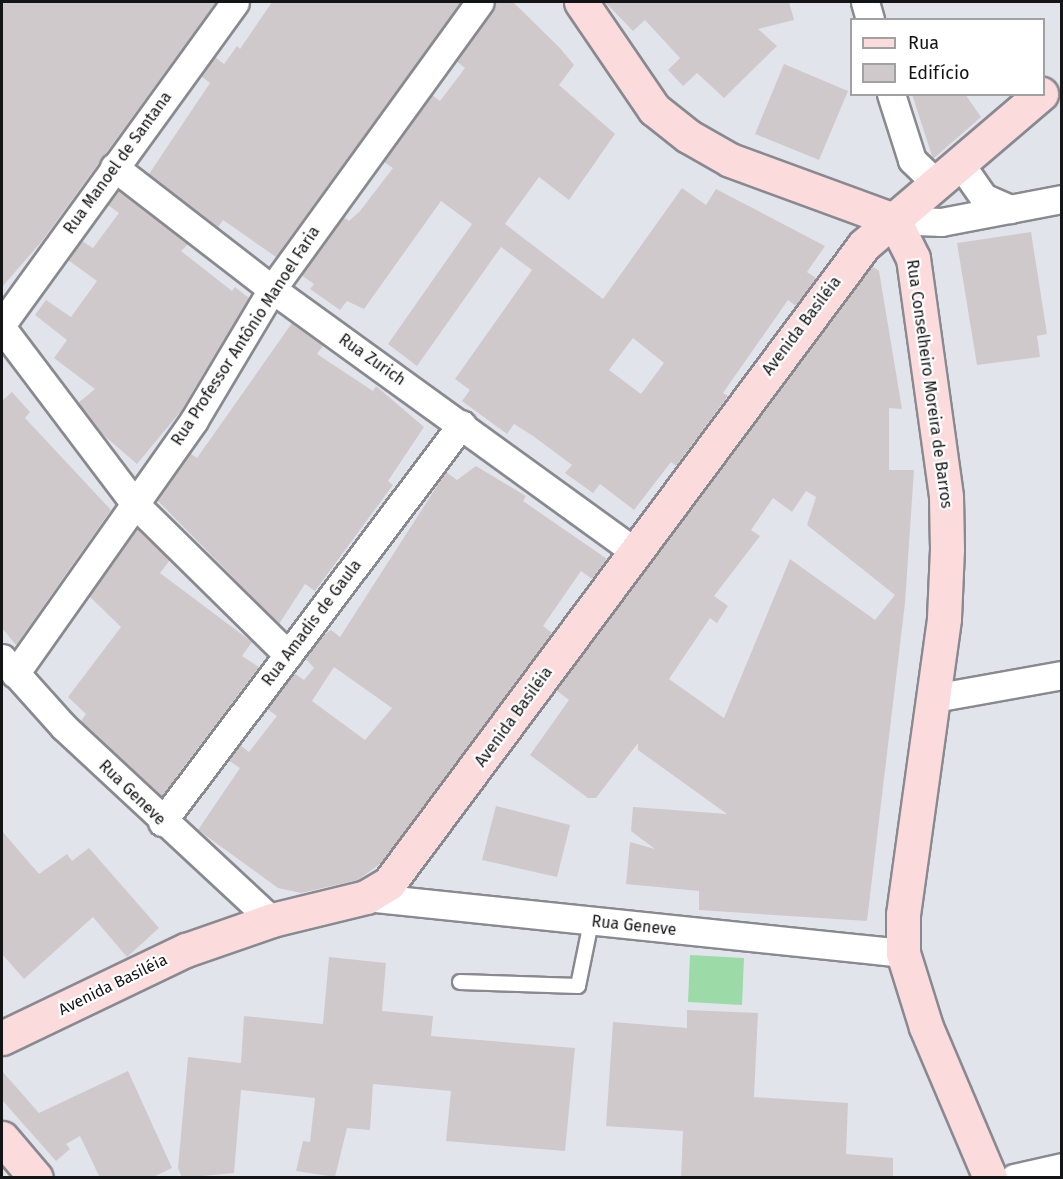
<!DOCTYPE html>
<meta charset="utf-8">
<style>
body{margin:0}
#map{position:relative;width:1063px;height:1179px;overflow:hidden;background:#e2e4eb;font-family:"Fira Sans",sans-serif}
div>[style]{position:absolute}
.green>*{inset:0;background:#9cdaa8}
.building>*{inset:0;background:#d0c9cc}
.roads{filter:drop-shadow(2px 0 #898a90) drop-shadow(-2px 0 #898a90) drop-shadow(0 2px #898a90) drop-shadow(0 -2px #898a90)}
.lane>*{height:14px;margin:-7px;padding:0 7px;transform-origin:7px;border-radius:7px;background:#fff}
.street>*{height:27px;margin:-13.5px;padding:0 13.5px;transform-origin:13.5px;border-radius:13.5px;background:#fff}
.secondary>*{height:33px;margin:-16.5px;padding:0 16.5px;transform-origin:16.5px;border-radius:16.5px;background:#fbdbdc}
span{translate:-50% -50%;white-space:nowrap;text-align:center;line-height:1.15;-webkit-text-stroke:4.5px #fff;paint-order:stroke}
.street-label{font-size:16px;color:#131416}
.frame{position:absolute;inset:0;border:3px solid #131416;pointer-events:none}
.legend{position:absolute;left:850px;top:18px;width:195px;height:78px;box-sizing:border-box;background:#fff;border:2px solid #a1a1a2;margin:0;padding:8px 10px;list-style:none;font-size:18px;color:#131416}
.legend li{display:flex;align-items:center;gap:12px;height:30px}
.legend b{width:30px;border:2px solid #a1a1a2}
</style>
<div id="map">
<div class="green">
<i style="clip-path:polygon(690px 955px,744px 958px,742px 1005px,688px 1002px)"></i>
</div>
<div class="building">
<i style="clip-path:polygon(2px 2px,216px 2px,42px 241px,2px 287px)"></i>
<i style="clip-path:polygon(272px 2px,461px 2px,276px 257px,223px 220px,218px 227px,149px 174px,210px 83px,201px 76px,215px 57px,224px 64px,237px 46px,240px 49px)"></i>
<i style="clip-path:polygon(evenodd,495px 2px,513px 2px,560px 48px,574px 65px,559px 85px,615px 134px,569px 200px,539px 177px,505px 224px,603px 299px,682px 188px,706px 205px,716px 189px,825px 246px,807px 272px,816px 278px,796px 306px,788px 300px,723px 393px,728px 396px,676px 466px,671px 462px,634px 510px,600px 484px,593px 493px,565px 473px,572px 465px,533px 436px,514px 424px,507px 434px,462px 401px,470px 390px,455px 379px,532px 270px,501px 247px,417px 366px,388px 344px,472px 224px,441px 201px,364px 309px,347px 301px,340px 310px,310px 289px,314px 284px,301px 275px,343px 217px,349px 221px,360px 211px,393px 168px,384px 162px,432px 95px,440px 101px,465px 68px,456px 61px,495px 2px,633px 338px,664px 363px,641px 394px,609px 370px,633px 338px)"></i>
<i style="clip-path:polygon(605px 2px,789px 2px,794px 20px,758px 29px,777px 46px,724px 98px,697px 73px,683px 86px,668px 70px,680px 58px,645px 20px,633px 31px)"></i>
<i style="clip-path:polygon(784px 64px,848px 91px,819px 160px,755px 134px)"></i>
<i style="clip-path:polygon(912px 94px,965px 94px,981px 117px,933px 159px)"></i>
<i style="clip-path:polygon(118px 190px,188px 244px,181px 251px,232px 291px,235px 287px,249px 298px,181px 411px,137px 464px,101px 433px,78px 403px,95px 389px,54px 358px,67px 340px,35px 315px,46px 300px,71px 317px,97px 281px,68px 260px,82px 241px,93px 248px,119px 213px,108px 205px)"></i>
<i style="clip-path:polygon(1031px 232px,1047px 334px,1037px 336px,1040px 357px,977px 365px,957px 243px)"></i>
<i style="clip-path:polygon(evenodd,872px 266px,879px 271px,902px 409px,889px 408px,889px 470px,914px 470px,905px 603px,867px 921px,699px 910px,699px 891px,626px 884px,630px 842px,655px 849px,631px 831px,633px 807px,727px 814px,638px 750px,638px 743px,596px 798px,588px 798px,530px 755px,569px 700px,556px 690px,872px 266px,806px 491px,816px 497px,807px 525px,895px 595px,875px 620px,790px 559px,724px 718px,669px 679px,710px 618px,717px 623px,728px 606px,714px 596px,760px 536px,751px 530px,773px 498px,792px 512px,806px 491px)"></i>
<i style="clip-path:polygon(292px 323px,323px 346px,317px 354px,373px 391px,376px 386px,424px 427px,388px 481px,393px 485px,334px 565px,315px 591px,305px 584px,279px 624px,157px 500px,190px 453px,197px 458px)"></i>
<i style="clip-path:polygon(12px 392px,30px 412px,25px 418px,111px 510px,16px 645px,2px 628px,2px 401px)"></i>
<i style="clip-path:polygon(evenodd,476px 466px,526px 496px,523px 501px,607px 559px,592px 579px,581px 571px,543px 626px,552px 633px,381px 863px,358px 880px,301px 893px,278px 888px,198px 830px,240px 768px,228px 760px,240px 745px,249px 752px,277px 716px,267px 709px,294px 673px,304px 680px,314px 668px,306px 659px,321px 637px,331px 630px,340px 637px,446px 472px,457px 480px,476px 466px,334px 667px,392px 708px,365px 740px,312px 701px,334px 667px)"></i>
<i style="clip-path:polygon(138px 529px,170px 560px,160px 573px,252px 642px,242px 656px,259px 667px,162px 796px,81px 721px,86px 714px,68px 697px,121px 627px,89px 596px)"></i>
<i style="clip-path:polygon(496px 806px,570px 825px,557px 877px,482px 860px)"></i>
<i style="clip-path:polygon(2px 831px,39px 874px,67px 854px,72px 861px,89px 848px,159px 928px,127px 957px,93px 917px,24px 979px,2px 954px)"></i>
<i style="clip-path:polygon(329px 957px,386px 963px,382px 1011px,433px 1016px,431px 1036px,575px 1048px,565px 1151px,446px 1141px,451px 1091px,373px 1084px,370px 1130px,347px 1128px,335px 1177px,296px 1171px,303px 1141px,310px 1142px,315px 1098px,241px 1090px,234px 1173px,182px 1178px,178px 1168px,188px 1057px,241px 1063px,244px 1016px,323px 1024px)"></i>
<i style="clip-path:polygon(687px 1010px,758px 1013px,754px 1097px,848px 1103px,846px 1154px,893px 1158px,893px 1178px,681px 1178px,683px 1131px,606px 1126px,613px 1022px,687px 1028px)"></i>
<i style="clip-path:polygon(2px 1071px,39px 1113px,128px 1071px,172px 1168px,151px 1178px,100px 1178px,80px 1136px,66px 1144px,70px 1149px,56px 1161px,2px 1100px)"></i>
</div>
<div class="roads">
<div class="lane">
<i style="left:460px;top:982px;width:118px;rotate:1.9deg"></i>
<i style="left:578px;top:986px;width:65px;rotate:-78.5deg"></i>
</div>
<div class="street">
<i style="left:865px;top:2px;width:19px;rotate:74deg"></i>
<i style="left:891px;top:94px;width:69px;rotate:72.3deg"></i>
<i style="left:912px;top:160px;width:36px;rotate:44deg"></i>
<i style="left:961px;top:165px;width:39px;rotate:55deg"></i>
<i style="left:983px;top:197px;width:30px;rotate:24deg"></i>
<i style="left:114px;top:167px;width:200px;rotate:37.7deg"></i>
<i style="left:272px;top:289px;width:445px;rotate:35.9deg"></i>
<i style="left:894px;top:220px;width:47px;rotate:2.4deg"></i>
<i style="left:941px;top:222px;width:123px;rotate:-10.8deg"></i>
<i style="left:2px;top:324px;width:397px;rotate:-54.1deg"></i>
<i style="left:2px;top:328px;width:221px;rotate:52.9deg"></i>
<i style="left:135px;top:504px;width:215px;rotate:44.6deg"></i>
<i style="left:2px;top:658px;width:93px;rotate:48.1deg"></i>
<i style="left:64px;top:727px;width:284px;rotate:42.9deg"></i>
<i style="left:15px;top:674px;width:311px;rotate:-54.8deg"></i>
<i style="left:194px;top:420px;width:152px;rotate:-59.2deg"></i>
<i style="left:272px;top:289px;width:354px;rotate:-54.1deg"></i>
<i style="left:934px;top:698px;width:130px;rotate:-10.2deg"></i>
<i style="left:162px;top:822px;width:498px;rotate:-53deg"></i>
<i style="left:366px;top:897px;width:540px;rotate:5.95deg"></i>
<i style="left:1014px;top:1178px;width:49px;rotate:-12.9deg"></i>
</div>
<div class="secondary">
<i style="left:581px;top:2px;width:130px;rotate:55.7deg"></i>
<i style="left:654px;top:109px;width:43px;rotate:38.5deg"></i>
<i style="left:688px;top:136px;width:48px;rotate:29.7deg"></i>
<i style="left:730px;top:160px;width:175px;rotate:20.1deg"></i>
<i style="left:894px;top:220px;width:42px;rotate:63.4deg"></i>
<i style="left:913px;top:258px;width:241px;rotate:82.1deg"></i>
<i style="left:946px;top:497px;width:52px;rotate:88.9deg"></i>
<i style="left:947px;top:549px;width:70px;rotate:92.5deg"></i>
<i style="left:944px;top:619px;width:298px;rotate:97.9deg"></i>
<i style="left:903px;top:914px;width:39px;rotate:90deg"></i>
<i style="left:903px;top:953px;width:77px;rotate:72.7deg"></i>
<i style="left:926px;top:1027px;width:164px;rotate:67deg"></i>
<i style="left:2px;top:1038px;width:204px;rotate:-25.6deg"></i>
<i style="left:186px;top:950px;width:91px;rotate:-19.2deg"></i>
<i style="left:272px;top:920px;width:97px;rotate:-13.7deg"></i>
<i style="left:366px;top:897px;width:27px;rotate:-31deg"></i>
<i style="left:389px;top:883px;width:795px;rotate:-53.33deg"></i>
<i style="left:864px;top:245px;width:233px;rotate:-40.5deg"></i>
<i style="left:2px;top:1138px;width:52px;rotate:49.6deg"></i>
</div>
</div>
<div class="street-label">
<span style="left:118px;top:163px;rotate:-54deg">Rua Manoel de Santana</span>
<span style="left:802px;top:326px;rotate:-53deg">Avenida Basiléia</span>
<span style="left:246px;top:336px;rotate:-57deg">Rua Professor Antônio Manoel Faria</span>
<span style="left:372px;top:360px;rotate:35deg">Rua Zurich</span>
<span style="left:929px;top:384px;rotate:82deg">Rua Conselheiro Moreira de Barros</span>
<span style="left:312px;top:623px;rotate:-53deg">Rua Amadis de Gaula</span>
<span style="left:514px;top:717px;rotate:-54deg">Avenida Basiléia</span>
<span style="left:132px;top:793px;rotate:44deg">Rua Geneve</span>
<span style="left:634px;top:926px;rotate:6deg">Rua Geneve</span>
<span style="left:113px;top:985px;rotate:-26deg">Avenida Basiléia</span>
</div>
<div class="frame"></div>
<ul class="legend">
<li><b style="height:8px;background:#fbdbdc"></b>Rua</li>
<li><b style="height:16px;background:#d0c9cc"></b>Edifício</li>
</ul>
</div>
